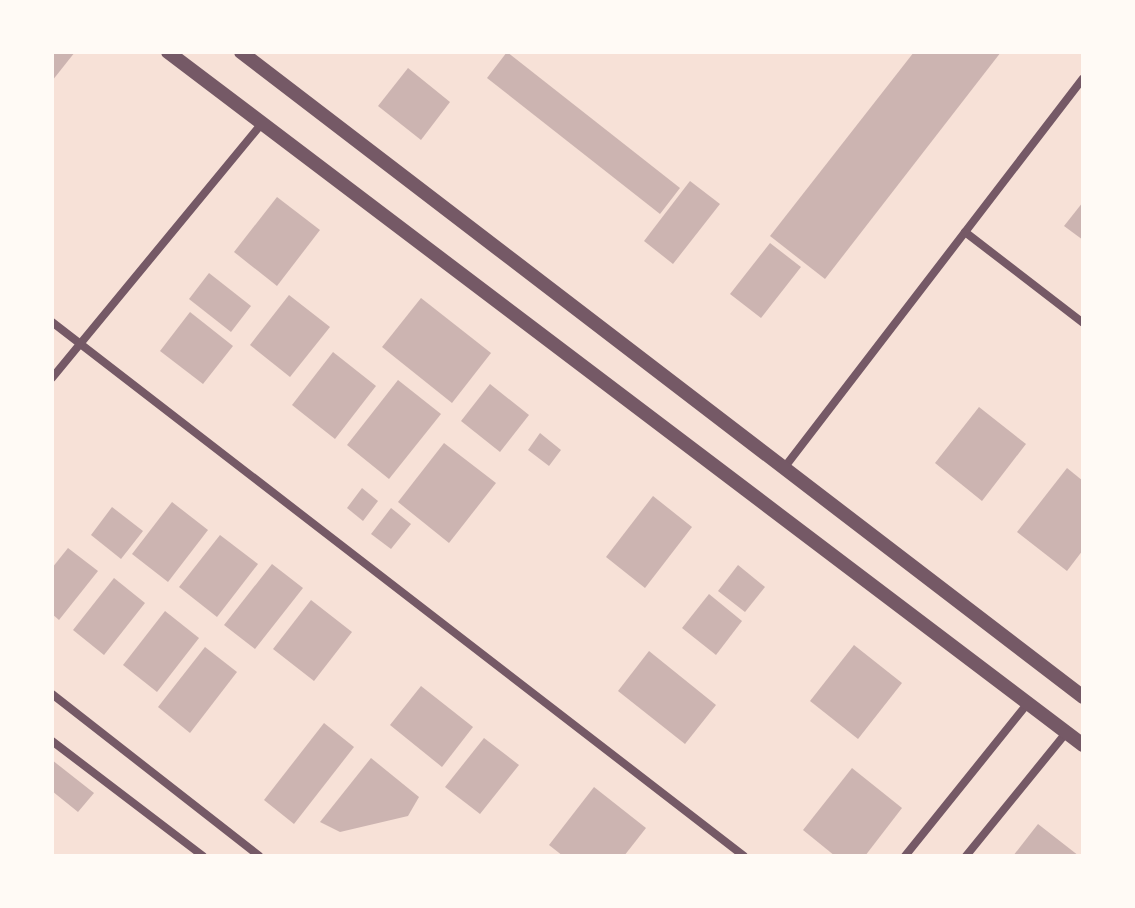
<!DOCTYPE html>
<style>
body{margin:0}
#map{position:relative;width:1135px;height:908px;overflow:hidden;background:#f7e1d7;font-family:Inter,sans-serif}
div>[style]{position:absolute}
.building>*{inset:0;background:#ccb4b1}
.minor>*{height:8px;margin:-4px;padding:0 4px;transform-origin:4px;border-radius:4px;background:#755966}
.tertiary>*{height:14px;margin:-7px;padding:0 7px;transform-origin:7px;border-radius:7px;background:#755966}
span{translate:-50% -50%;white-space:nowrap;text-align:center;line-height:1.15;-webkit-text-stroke:6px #fffaf5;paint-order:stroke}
.frame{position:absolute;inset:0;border:54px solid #fffaf5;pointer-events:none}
</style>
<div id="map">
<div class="building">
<i style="clip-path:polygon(52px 52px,75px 52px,52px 81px)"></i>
<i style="clip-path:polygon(507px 52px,680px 188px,660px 214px,487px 78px)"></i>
<i style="clip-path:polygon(914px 52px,1001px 52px,825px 279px,770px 236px)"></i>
<i style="clip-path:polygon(408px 68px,450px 102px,421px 140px,378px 106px)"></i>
<i style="clip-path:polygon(690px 181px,720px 204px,673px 264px,644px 241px)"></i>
<i style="clip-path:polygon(277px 197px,320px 230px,277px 286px,234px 252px)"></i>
<i style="clip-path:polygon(1083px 202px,1083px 240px,1064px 226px)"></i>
<i style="clip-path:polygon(770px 243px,801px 267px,761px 318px,730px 294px)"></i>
<i style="clip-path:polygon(209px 273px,251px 306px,231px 332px,189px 299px)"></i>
<i style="clip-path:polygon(289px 295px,330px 327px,290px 377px,250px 345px)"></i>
<i style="clip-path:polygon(421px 298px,491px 353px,452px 403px,382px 347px)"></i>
<i style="clip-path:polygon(190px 312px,233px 346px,203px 384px,160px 351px)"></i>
<i style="clip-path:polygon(333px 352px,376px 386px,335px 439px,292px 405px)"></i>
<i style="clip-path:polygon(398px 380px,441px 414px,389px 479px,347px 445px)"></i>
<i style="clip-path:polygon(490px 384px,529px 415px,500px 452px,461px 421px)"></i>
<i style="clip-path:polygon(979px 407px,1026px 444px,982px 501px,935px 463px)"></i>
<i style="clip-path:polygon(540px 433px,561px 450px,549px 466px,528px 450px)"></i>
<i style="clip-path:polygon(444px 443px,496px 483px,449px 543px,398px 502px)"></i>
<i style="clip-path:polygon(1067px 468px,1083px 481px,1083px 550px,1067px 571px,1017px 532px)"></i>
<i style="clip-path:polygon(362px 488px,378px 501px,363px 521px,347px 508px)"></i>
<i style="clip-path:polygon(653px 496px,692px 527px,645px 588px,606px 557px)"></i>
<i style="clip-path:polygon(172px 502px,208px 530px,168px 582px,132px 554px)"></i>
<i style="clip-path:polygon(112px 507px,143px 531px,121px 559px,91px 535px)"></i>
<i style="clip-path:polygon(391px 508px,411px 524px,391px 549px,371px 534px)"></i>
<i style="clip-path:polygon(220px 535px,258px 564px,217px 617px,179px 587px)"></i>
<i style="clip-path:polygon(68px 548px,98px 571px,59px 620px,52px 614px,52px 568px)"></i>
<i style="clip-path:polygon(272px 564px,303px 588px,255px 649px,224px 625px)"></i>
<i style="clip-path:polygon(738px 565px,765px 587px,745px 612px,718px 591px)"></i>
<i style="clip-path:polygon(114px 578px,145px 603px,104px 655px,73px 630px)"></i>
<i style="clip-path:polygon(709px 594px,742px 621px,716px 655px,682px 628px)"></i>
<i style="clip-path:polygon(311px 600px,352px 632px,314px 681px,273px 649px)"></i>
<i style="clip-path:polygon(165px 611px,199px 638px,157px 692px,123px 665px)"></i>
<i style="clip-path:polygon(854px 645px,902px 683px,858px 739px,810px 701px)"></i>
<i style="clip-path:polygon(205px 647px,237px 672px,190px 733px,158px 707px)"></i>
<i style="clip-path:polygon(649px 651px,716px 705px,685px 744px,618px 691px)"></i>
<i style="clip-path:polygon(421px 686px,473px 727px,442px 767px,390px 725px)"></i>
<i style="clip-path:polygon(324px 723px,354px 747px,294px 824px,264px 800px)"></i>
<i style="clip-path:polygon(484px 738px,519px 765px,480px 814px,445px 787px)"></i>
<i style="clip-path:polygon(371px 758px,419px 797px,408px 816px,340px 832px,320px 822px)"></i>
<i style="clip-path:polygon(52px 760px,94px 793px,78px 812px,52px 791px)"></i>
<i style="clip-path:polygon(852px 768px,902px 808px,865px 856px,835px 856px,803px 830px)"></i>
<i style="clip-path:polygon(594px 787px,646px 828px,624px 856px,563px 856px,549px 845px)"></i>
<i style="clip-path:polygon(1038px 824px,1079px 856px,1013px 856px)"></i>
</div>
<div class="minor">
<i style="left:965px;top:232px;width:149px;rotate:37.6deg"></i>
<i style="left:52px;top:322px;width:874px;rotate:37.66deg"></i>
<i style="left:52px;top:378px;width:330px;rotate:-50.5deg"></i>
<i style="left:784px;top:468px;width:491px;rotate:-52.5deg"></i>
<i style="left:52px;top:694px;width:263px;rotate:38deg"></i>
<i style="left:52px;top:741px;width:190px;rotate:37.3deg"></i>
<i style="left:905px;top:856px;width:195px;rotate:-51.2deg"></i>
<i style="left:966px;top:856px;width:159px;rotate:-50.9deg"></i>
</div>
<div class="tertiary">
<i style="left:168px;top:52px;width:1148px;rotate:37.14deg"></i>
<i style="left:241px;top:52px;width:1061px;rotate:37.45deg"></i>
</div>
<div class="frame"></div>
</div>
